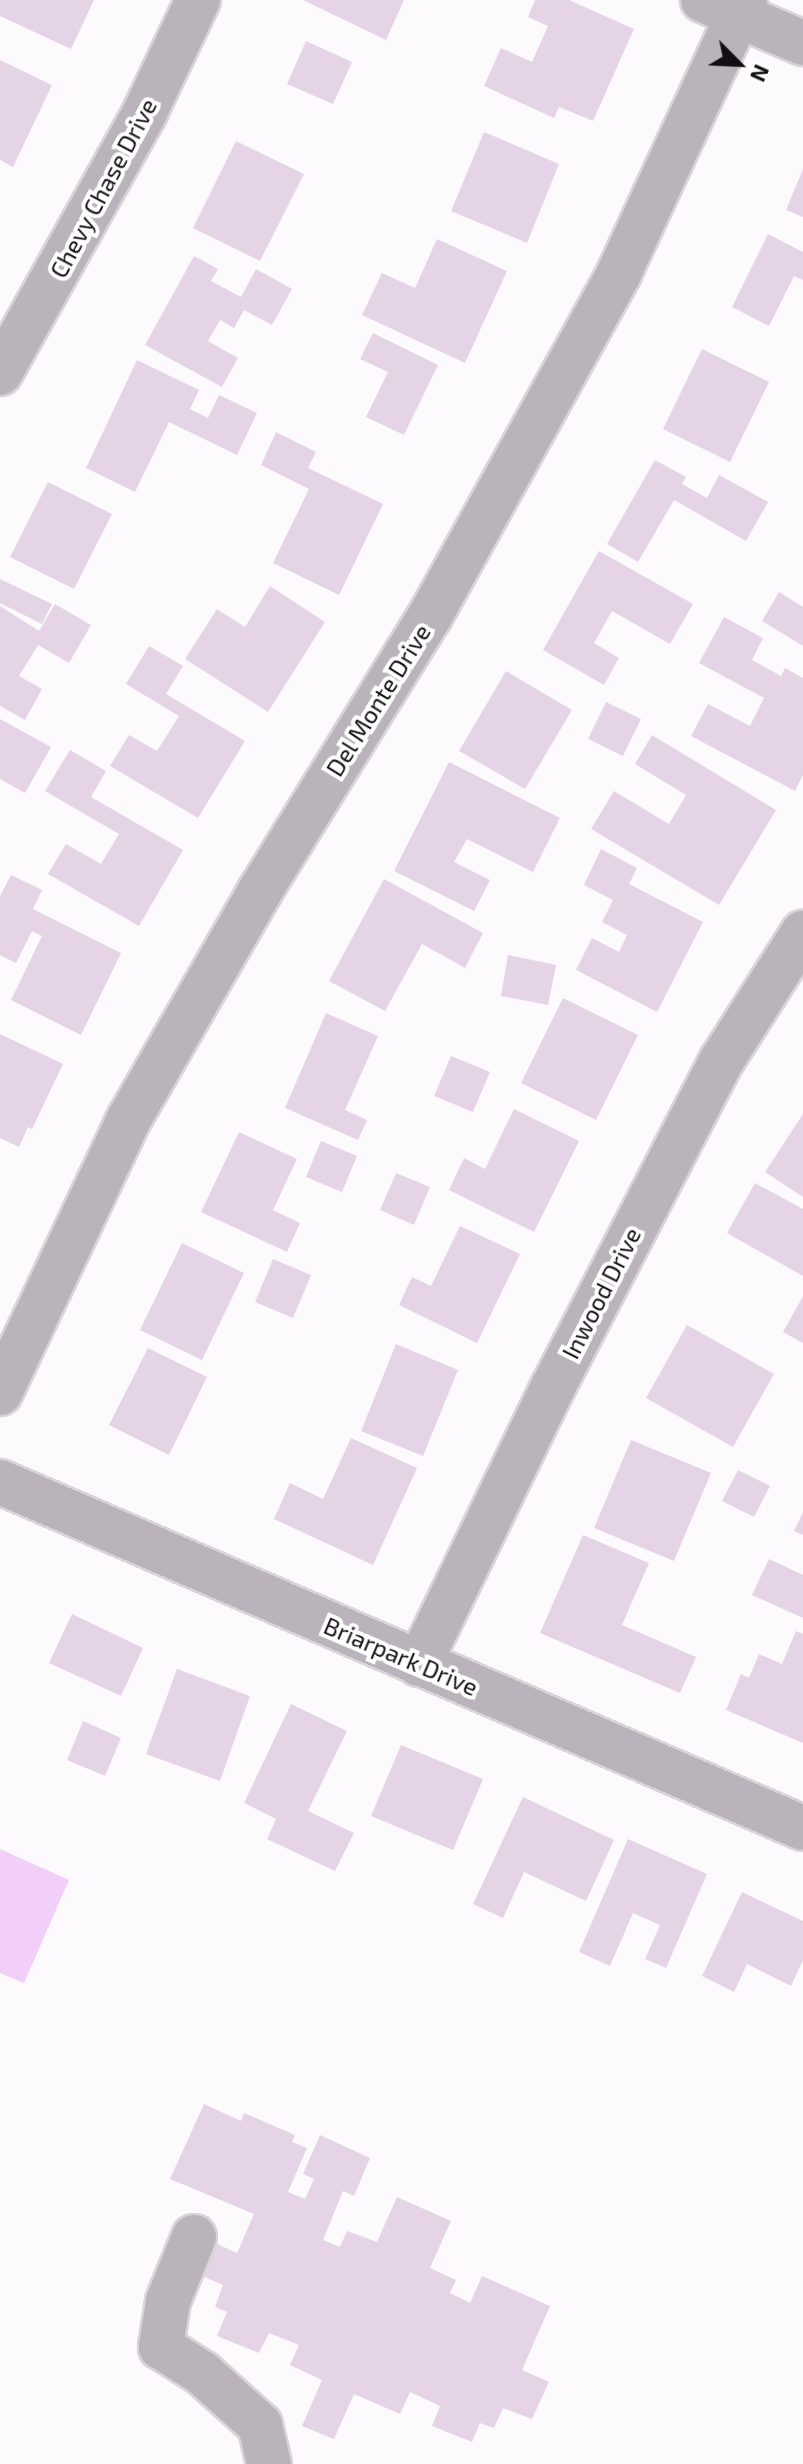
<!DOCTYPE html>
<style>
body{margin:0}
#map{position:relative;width:803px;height:2464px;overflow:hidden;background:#fdfafd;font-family:"Exo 2",sans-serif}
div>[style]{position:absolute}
.green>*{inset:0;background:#f2cff8}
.building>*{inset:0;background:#e4d4e6}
.roads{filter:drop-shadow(2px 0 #d8d4d8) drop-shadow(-2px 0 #d8d4d8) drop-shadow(0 2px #d8d4d8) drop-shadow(0 -2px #d8d4d8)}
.minor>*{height:44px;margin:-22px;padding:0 22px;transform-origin:22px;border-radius:22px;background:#bab3bb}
span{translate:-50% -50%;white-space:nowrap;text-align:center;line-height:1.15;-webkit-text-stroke:8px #fff;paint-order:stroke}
.street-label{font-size:24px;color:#130e14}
.north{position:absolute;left:699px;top:24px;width:80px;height:80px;-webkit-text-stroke:6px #fff;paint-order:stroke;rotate:114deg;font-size:22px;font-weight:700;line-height:32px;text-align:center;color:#130e14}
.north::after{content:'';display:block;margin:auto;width:28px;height:36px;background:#130e14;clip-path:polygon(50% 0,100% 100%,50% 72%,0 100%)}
</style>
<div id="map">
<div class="green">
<i style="clip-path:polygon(0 1849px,69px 1880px,24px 1983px,0 1973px)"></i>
</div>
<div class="building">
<i style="clip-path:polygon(0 0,94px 0,71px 49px,0 16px)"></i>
<i style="clip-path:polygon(303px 0,404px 0,386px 40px)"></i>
<i style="clip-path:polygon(535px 0,569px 0,634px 29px,593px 121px,559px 107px,554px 118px,484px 86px,501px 48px,532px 62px,548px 26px,528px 17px)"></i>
<i style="clip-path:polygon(306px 41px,352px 62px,333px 104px,287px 84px)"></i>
<i style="clip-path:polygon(0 60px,52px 85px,13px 167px,0 160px)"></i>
<i style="clip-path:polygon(484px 132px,559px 164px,527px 243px,451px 211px)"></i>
<i style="clip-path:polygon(236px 141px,304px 174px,260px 261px,193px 228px)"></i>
<i style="clip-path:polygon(803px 169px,803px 217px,786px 210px)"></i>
<i style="clip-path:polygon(768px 234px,803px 252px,803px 280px,794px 276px,769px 326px,732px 307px)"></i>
<i style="clip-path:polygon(437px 239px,507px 271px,465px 363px,362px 315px,382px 273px,415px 288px)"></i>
<i style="clip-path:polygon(194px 256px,218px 269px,211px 281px,241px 297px,256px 269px,292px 289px,272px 325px,244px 310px,234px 328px,220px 320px,208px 341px,238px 358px,222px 387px,145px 345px)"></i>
<i style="clip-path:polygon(373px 333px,438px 365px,404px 435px,366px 417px,388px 372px,360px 359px)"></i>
<i style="clip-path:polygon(702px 349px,769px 382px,730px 462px,663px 429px)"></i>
<i style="clip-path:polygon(137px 360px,199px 390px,190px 409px,208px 418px,219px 395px,257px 413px,237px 455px,169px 422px,135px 492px,86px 468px)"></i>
<i style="clip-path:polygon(276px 432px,316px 452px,308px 468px,383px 504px,339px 595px,273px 563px,309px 489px,261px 465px)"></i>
<i style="clip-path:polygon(655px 460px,686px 477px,682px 484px,707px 498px,719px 475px,768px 502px,746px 541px,674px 500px,638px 562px,607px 544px)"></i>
<i style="clip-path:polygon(48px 482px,112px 514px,74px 589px,10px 557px)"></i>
<i style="clip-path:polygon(599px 551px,693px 604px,670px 644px,612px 611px,594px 643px,619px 658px,604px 685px,543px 650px)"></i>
<i style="clip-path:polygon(0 579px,52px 604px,42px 624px,0 603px)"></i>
<i style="clip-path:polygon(270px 586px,325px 622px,268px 712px,185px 659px,217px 609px,245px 627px)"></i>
<i style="clip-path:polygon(779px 592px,803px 607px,803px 646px,762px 621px)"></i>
<i style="clip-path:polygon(55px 604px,91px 625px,69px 663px,38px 645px,19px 676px,42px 689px,25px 720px,0 706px,0 606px,39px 631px)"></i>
<i style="clip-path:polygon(724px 617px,763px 638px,752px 660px,781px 676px,785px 668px,803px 678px,803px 775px,795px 791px,691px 736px,708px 704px,750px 726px,764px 698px,699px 663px)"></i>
<i style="clip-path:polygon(149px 646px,183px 666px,166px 694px,245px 741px,198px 818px,110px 766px,129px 735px,157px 751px,179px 716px,126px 684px)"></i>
<i style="clip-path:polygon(506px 671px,572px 710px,525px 789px,459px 751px)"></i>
<i style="clip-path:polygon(606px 702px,641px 719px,623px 756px,588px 739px)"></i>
<i style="clip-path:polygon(0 719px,51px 747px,25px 793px,0 779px)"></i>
<i style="clip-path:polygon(652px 735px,776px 810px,719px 905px,591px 829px,614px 791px,669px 824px,686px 795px,635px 764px)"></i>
<i style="clip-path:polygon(70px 750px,106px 771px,91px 797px,183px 850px,139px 926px,48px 874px,66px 844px,101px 864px,119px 834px,45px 791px)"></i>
<i style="clip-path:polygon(449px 762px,560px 818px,533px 872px,467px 839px,454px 862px,490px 880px,474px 911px,394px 871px)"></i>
<i style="clip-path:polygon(601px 849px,637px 868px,629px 884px,703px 922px,657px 1012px,576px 970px,592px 938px,619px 952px,627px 935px,602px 922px,613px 900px,584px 885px)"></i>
<i style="clip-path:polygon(11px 875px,42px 890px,33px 909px,121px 953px,81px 1035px,11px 1000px,42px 936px,32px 931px,16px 963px,0 955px,0 896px)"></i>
<i style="clip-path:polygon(384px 879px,483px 933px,465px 968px,422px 944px,385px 1011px,329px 981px)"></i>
<i style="clip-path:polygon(508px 955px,556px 965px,548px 1005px,501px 996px)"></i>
<i style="clip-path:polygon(563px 998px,638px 1035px,596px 1120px,521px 1083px)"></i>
<i style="clip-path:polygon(326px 1013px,378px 1036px,345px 1110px,367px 1120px,358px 1140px,285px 1108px)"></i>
<i style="clip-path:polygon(0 1034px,63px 1064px,32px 1129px,28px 1127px,19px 1147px,0 1138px)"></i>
<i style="clip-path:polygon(451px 1056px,490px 1072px,473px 1112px,434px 1096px)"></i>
<i style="clip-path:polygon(514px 1109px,579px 1141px,534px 1232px,449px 1190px,464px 1158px,485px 1169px)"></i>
<i style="clip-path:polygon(803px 1114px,803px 1197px,765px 1172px)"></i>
<i style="clip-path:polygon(239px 1132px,297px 1159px,273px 1210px,300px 1223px,287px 1252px,201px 1212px)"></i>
<i style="clip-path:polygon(321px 1141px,357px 1156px,342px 1192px,306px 1177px)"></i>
<i style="clip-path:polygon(396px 1173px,430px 1187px,414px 1225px,380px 1210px)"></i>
<i style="clip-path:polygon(755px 1183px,803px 1209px,803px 1276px,727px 1233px)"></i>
<i style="clip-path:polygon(460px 1226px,520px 1254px,477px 1343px,399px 1305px,412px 1277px,431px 1286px)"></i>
<i style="clip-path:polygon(182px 1243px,244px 1273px,202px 1360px,140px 1330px)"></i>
<i style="clip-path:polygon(273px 1259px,311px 1275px,293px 1318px,255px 1302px)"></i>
<i style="clip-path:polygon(803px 1296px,803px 1343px,783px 1332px)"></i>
<i style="clip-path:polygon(687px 1325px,774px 1374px,733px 1447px,646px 1398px)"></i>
<i style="clip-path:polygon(396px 1344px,458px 1370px,423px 1456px,361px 1431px)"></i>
<i style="clip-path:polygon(148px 1348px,207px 1377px,169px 1455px,109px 1425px)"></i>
<i style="clip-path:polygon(351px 1438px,417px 1468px,373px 1565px,274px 1519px,290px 1483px,323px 1499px)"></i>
<i style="clip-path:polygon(631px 1440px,711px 1473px,674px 1561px,594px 1528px)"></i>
<i style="clip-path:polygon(738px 1470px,770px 1486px,754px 1517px,722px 1501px)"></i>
<i style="clip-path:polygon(803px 1512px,803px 1535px,794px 1531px)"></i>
<i style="clip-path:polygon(583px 1535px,649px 1563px,622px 1625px,696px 1657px,680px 1693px,540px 1633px)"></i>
<i style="clip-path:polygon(769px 1559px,803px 1575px,803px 1618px,752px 1595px)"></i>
<i style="clip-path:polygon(72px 1614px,143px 1648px,121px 1696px,49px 1663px)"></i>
<i style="clip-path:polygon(796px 1631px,803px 1634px,803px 1743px,726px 1710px,741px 1674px,749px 1678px,759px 1654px,782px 1664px)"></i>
<i style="clip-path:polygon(177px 1669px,250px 1696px,220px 1781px,146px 1754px)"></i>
<i style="clip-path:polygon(291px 1704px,347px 1731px,308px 1811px,354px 1833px,335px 1871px,267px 1839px,276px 1819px,244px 1803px)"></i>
<i style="clip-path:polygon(83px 1721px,121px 1738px,105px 1776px,67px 1760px)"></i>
<i style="clip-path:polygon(401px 1745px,483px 1779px,453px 1850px,371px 1816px)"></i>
<i style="clip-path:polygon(523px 1797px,614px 1840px,586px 1901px,524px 1872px,503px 1918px,473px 1904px)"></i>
<i style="clip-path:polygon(628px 1839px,707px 1874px,666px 1968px,645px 1959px,660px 1925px,633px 1913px,610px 1966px,579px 1952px)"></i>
<i style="clip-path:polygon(742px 1892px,803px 1921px,803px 1960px,791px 1986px,747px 1964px,734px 1992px,702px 1976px)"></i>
<i style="clip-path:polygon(204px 2104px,241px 2121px,244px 2113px,295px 2135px,292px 2142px,307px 2148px,288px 2192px,305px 2199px,314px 2179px,303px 2174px,320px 2135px,370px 2158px,354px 2196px,343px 2191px,323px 2240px,340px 2247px,347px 2231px,377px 2242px,397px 2197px,451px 2221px,430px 2268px,456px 2280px,450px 2293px,470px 2303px,482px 2276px,550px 2306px,522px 2370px,549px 2382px,532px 2419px,503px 2408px,494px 2428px,480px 2423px,472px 2442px,432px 2426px,440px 2406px,410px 2392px,400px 2414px,354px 2394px,334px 2439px,302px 2426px,322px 2380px,290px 2365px,299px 2345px,269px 2333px,259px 2353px,217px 2336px,227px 2312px,215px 2307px,223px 2285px,200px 2275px,213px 2242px,237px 2253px,254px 2214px,170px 2179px)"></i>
</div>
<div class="roads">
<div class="minor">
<i style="left:703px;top:0;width:109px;rotate:23.3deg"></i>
<i style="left:0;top:373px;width:299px;rotate:-60.9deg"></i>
<i style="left:145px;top:112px;width:124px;rotate:-64.7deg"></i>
<i style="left:0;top:1393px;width:303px;rotate:-64.8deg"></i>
<i style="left:129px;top:1119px;width:263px;rotate:-60.1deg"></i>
<i style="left:260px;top:891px;width:323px;rotate:-58.3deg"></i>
<i style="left:430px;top:616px;width:392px;rotate:-61.1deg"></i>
<i style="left:619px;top:273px;width:301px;rotate:-65.2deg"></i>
<i style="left:0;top:1482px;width:874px;rotate:23.31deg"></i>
<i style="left:419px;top:1664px;width:308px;rotate:-64.2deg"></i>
<i style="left:553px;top:1387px;width:368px;rotate:-62.7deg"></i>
<i style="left:722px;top:1060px;width:151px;rotate:-57.5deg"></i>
<i style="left:194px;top:2237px;width:69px;rotate:112.1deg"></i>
<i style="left:168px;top:2301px;width:47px;rotate:98.7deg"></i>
<i style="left:161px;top:2347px;width:49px;rotate:32.4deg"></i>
<i style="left:202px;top:2373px;width:78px;rotate:41.9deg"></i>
<i style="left:260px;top:2425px;width:40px;rotate:77deg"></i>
</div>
</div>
<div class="street-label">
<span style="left:103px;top:188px;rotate:-62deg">Chevy Chase Drive</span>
<span style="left:378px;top:700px;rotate:-58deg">Del Monte Drive</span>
<span style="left:601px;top:1293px;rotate:-63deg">Inwood Drive</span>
<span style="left:401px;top:1656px;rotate:23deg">Briarpark Drive</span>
</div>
<div class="north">N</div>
</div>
